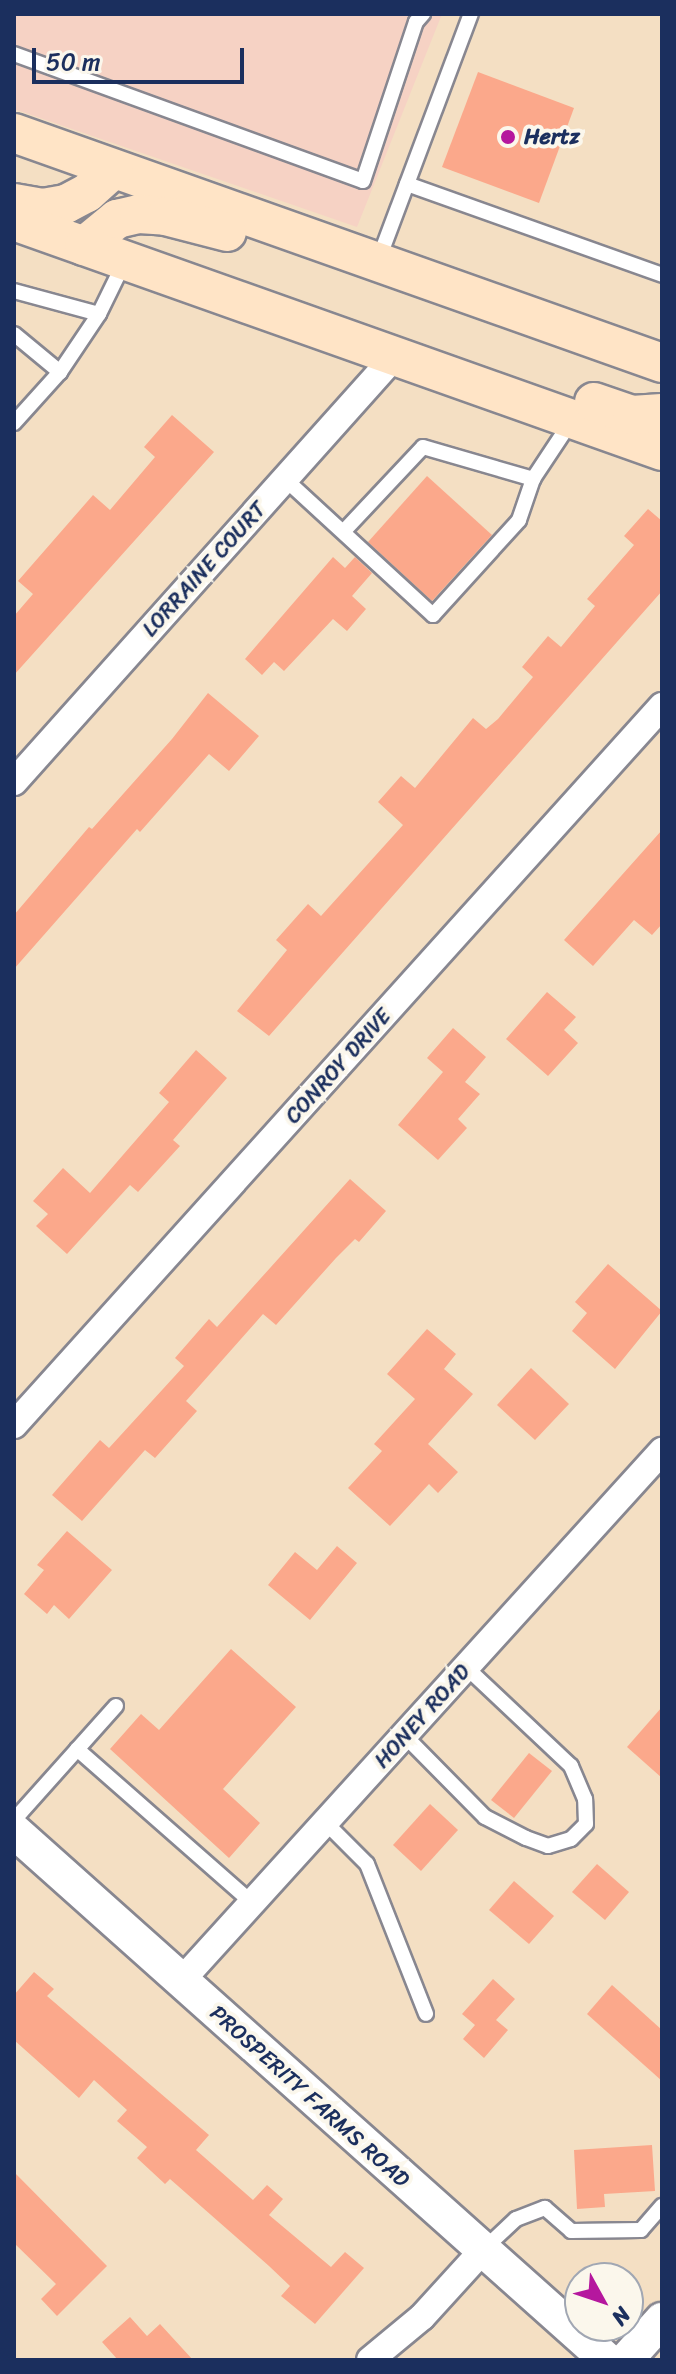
<!DOCTYPE html>
<style>
body{margin:0}
#map{position:relative;width:676px;height:2374px;overflow:hidden;background:#f4dfc3;font-family:Sriracha,sans-serif}
div>[style]{position:absolute}
.built>*{inset:0;background:#f6d2c4}
.building>*{inset:0;background:#fba88b}
.roads{filter:drop-shadow(2px 0 #888790) drop-shadow(-2px 0 #888790) drop-shadow(0 2px #888790) drop-shadow(0 -2px #888790)}
.service>*{height:14px;margin:-7px;padding:0 7px;transform-origin:7px;border-radius:7px;background:#fff}
.minor>*{height:26px;margin:-13px;padding:0 13px;transform-origin:13px;border-radius:13px;background:#fff}
.tertiary>*{height:34px;margin:-17px;padding:0 17px;transform-origin:17px;border-radius:17px;background:#fff}
.secondary>*{height:38px;margin:-19px;padding:0 19px;transform-origin:19px;border-radius:19px;background:#ffe4c6}
.dots>*{width:22px;height:22px;translate:-50% -50%;box-sizing:border-box;border:4px solid #fbf7ec;border-radius:50%}
span{translate:-50% -50%;white-space:nowrap;text-align:center;line-height:1.15;-webkit-text-stroke:8px #fbf7ec;paint-order:stroke}
.poi-label{font-size:22px;color:#1b2f5e;font-weight:700}
.left{translate:0 -50%;text-align:left}
.street-label{font-size:22px;color:#1b2f5e}
.frame{position:absolute;inset:0;border:16px solid #1b2f5e;pointer-events:none}
.north{position:absolute;left:564px;top:2262px;width:80px;height:80px;box-sizing:border-box;background:#fbf7ec;border:2px solid #a1a7b3;border-radius:50%;rotate:130deg;font-size:22px;font-weight:700;line-height:32px;text-align:center;color:#1b2f5e}
.north::after{content:'';display:block;margin:auto;width:28px;height:36px;background:#b5179e;clip-path:polygon(50% 0,100% 100%,50% 72%,0 100%)}
.scale{position:absolute;left:32px;top:48px;width:212px;height:36px;box-sizing:border-box;border:4px solid #1b2f5e;border-top:0;padding-left:10px;font-size:24px;line-height:28px;white-space:nowrap;color:#1b2f5e;-webkit-text-stroke:6px #fbf7ec;paint-order:stroke}
</style>
<div id="map">
<div class="built">
<i style="clip-path:polygon(14px 14px,442px 14px,357px 227px,14px 109px)"></i>
</div>
<div class="building">
<i style="clip-path:polygon(478px 72px,574px 108px,539px 203px,442px 167px)"></i>
<i style="clip-path:polygon(172px 415px,214px 452px,14px 675px,14px 616px,33px 594px,18px 581px,93px 495px,110px 510px,155px 457px,144px 447px)"></i>
<i style="clip-path:polygon(427px 476px,492px 535px,432px 601px,368px 542px)"></i>
<i style="clip-path:polygon(648px 509px,662px 521px,662px 591px,269px 1036px,237px 1011px,287px 950px,276px 940px,308px 904px,321px 916px,403px 825px,378px 802px,401px 776px,415px 788px,473px 718px,486px 729px,498px 719px,533px 677px,522px 667px,548px 636px,561px 647px,595px 606px,587px 599px,634px 545px,624px 536px)"></i>
<i style="clip-path:polygon(333px 557px,345px 568px,355px 557px,372px 573px,352px 596px,366px 609px,347px 631px,333px 619px,284px 671px,274px 662px,262px 675px,245px 659px)"></i>
<i style="clip-path:polygon(208px 693px,259px 736px,229px 771px,209px 754px,140px 832px,137px 829px,14px 969px,14px 915px,89px 827px,92px 829px,172px 739px)"></i>
<i style="clip-path:polygon(662px 830px,662px 924px,652px 935px,634px 920px,593px 966px,564px 940px)"></i>
<i style="clip-path:polygon(547px 992px,576px 1017px,564px 1030px,578px 1043px,548px 1076px,506px 1039px)"></i>
<i style="clip-path:polygon(453px 1028px,486px 1057px,465px 1082px,480px 1094px,458px 1119px,467px 1128px,438px 1160px,398px 1125px,443px 1072px,427px 1058px)"></i>
<i style="clip-path:polygon(196px 1050px,227px 1078px,173px 1140px,180px 1146px,138px 1192px,130px 1185px,67px 1254px,36px 1226px,48px 1214px,33px 1201px,63px 1168px,90px 1193px,169px 1102px,159px 1093px)"></i>
<i style="clip-path:polygon(350px 1179px,386px 1211px,359px 1242px,355px 1239px,336px 1258px,276px 1325px,263px 1314px,186px 1401px,197px 1411px,155px 1458px,145px 1450px,82px 1521px,52px 1495px,100px 1440px,109px 1448px,184px 1366px,175px 1358px,209px 1319px,217px 1327px)"></i>
<i style="clip-path:polygon(608px 1264px,662px 1311px,615px 1369px,572px 1331px,587px 1313px,575px 1302px)"></i>
<i style="clip-path:polygon(427px 1329px,456px 1354px,444px 1369px,473px 1394px,428px 1444px,458px 1472px,438px 1493px,429px 1484px,390px 1526px,348px 1488px,382px 1451px,374px 1444px,415px 1399px,387px 1374px)"></i>
<i style="clip-path:polygon(531px 1368px,569px 1404px,535px 1440px,497px 1405px)"></i>
<i style="clip-path:polygon(67px 1531px,112px 1570px,69px 1619px,54px 1605px,47px 1614px,24px 1594px,44px 1570px,37px 1565px)"></i>
<i style="clip-path:polygon(337px 1546px,357px 1563px,310px 1620px,268px 1585px,295px 1552px,317px 1570px)"></i>
<i style="clip-path:polygon(231px 1649px,296px 1707px,223px 1789px,260px 1823px,229px 1858px,110px 1749px,141px 1714px,159px 1730px)"></i>
<i style="clip-path:polygon(662px 1707px,662px 1778px,627px 1747px)"></i>
<i style="clip-path:polygon(529px 1753px,552px 1771px,514px 1818px,491px 1800px)"></i>
<i style="clip-path:polygon(430px 1804px,458px 1830px,421px 1871px,393px 1845px)"></i>
<i style="clip-path:polygon(597px 1864px,629px 1892px,605px 1920px,572px 1892px)"></i>
<i style="clip-path:polygon(514px 1881px,554px 1916px,529px 1944px,489px 1910px)"></i>
<i style="clip-path:polygon(34px 1972px,54px 1989px,47px 1996px,209px 2135px,196px 2150px,253px 2200px,267px 2185px,283px 2199px,269px 2215px,331px 2267px,345px 2252px,364px 2268px,315px 2324px,281px 2296px,290px 2286px,269px 2266px,170px 2179px,165px 2184px,137px 2158px,147px 2147px,117px 2121px,127px 2110px,94px 2080px,79px 2098px,14px 2040px,14px 1995px)"></i>
<i style="clip-path:polygon(493px 1979px,515px 1999px,496px 2020px,508px 2030px,484px 2058px,463px 2039px,475px 2025px,462px 2014px)"></i>
<i style="clip-path:polygon(612px 1985px,662px 2030px,662px 2081px,587px 2014px)"></i>
<i style="clip-path:polygon(652px 2145px,655px 2191px,604px 2194px,605px 2207px,577px 2209px,574px 2150px)"></i>
<i style="clip-path:polygon(14px 2172px,107px 2266px,57px 2316px,41px 2299px,56px 2284px,14px 2243px)"></i>
<i style="clip-path:polygon(130px 2317px,147px 2336px,160px 2324px,193px 2360px,118px 2360px,102px 2342px)"></i>
</div>
<div class="roads">
<div class="service">
<i style="left:14px;top:54px;width:371px;rotate:20deg"></i>
<i style="left:363px;top:181px;width:168px;rotate:-71.6deg"></i>
<i style="left:416px;top:22px;width:11px;rotate:-49deg"></i>
<i style="left:407px;top:184px;width:271px;rotate:19.6deg"></i>
<i style="left:378px;top:261px;width:264px;rotate:-69.4deg"></i>
<i style="left:14px;top:291px;width:88px;rotate:15.1deg"></i>
<i style="left:14px;top:334px;width:60px;rotate:39.6deg"></i>
<i style="left:14px;top:423px;width:69px;rotate:-48deg"></i>
<i style="left:60px;top:372px;width:70px;rotate:-56.1deg"></i>
<i style="left:99px;top:314px;width:59px;rotate:-63.9deg"></i>
<i style="left:285px;top:479px;width:201px;rotate:42.6deg"></i>
<i style="left:433px;top:615px;width:128px;rotate:-47.8deg"></i>
<i style="left:519px;top:520px;width:43px;rotate:-71.1deg"></i>
<i style="left:533px;top:479px;width:71px;rotate:-56.5deg"></i>
<i style="left:344px;top:531px;width:115px;rotate:-46.8deg"></i>
<i style="left:423px;top:447px;width:115px;rotate:16.2deg"></i>
<i style="left:404px;top:1735px;width:115px;rotate:45.4deg"></i>
<i style="left:485px;top:1817px;width:46px;rotate:27.1deg"></i>
<i style="left:526px;top:1838px;width:23px;rotate:20deg"></i>
<i style="left:548px;top:1846px;width:24px;rotate:-17deg"></i>
<i style="left:571px;top:1839px;width:21px;rotate:-45deg"></i>
<i style="left:586px;top:1824px;width:25px;rotate:-92deg"></i>
<i style="left:585px;top:1799px;width:36px;rotate:-113deg"></i>
<i style="left:571px;top:1766px;width:144px;rotate:-136.7deg"></i>
<i style="left:77px;top:1749px;width:233px;rotate:41.3deg"></i>
<i style="left:14px;top:1820px;width:153px;rotate:-48.2deg"></i>
<i style="left:325px;top:1822px;width:59px;rotate:45deg"></i>
<i style="left:367px;top:1864px;width:161px;rotate:68.5deg"></i>
<i style="left:484px;top:2249px;width:44px;rotate:-43.2deg"></i>
<i style="left:516px;top:2219px;width:31px;rotate:-21deg"></i>
<i style="left:545px;top:2208px;width:35px;rotate:41deg"></i>
<i style="left:571px;top:2231px;width:70px;rotate:-0.8deg"></i>
<i style="left:641px;top:2230px;width:32px;rotate:-49deg"></i>
</div>
<div class="minor">
<i style="left:14px;top:782px;width:570px;rotate:-48.2deg"></i>
<i style="left:14px;top:1425px;width:968px;rotate:-47.97deg"></i>
<i style="left:181px;top:1981px;width:716px;rotate:-47.77deg"></i>
<i style="left:370px;top:2360px;width:67px;rotate:-39.6deg"></i>
<i style="left:422px;top:2317px;width:91px;rotate:-47.7deg"></i>
</div>
<div class="tertiary">
<i style="left:14px;top:1831px;width:795px;rotate:41.74deg"></i>
<i style="left:626px;top:2360px;width:54px;rotate:-48deg"></i>
</div>
<div class="secondary">
<i style="left:14px;top:133px;width:688px;rotate:19.54deg"></i>
<i style="left:14px;top:203px;width:29px;rotate:10deg"></i>
<i style="left:43px;top:208px;width:23px;rotate:-10deg"></i>
<i style="left:66px;top:204px;width:24px;rotate:-28deg"></i>
<i style="left:87px;top:193px;width:36px;rotate:-42deg"></i>
<i style="left:14px;top:221px;width:688px;rotate:19.54deg"></i>
<i style="left:84px;top:246px;width:43px;rotate:-39.3deg"></i>
<i style="left:117px;top:219px;width:23px;rotate:-13deg"></i>
<i style="left:139px;top:214px;width:27px;rotate:4deg"></i>
<i style="left:166px;top:216px;width:63px;rotate:14.7deg"></i>
<i style="left:594px;top:402px;width:40px;rotate:18.9deg"></i>
<i style="left:632px;top:415px;width:30px;rotate:-4deg"></i>
</div>
</div>
<div class="dots">
<i style="left:508px;top:137px;background:#b5179e"></i>
</div>
<div class="poi-label">
<span class="left" style="left:524px;top:137px">Hertz</span>
</div>
<div class="street-label">
<span style="left:204px;top:569px;rotate:-48deg">LORRAINE COURT</span>
<span style="left:338px;top:1066px;rotate:-48deg">CONROY DRIVE</span>
<span style="left:422px;top:1716px;rotate:-48deg">HONEY ROAD</span>
<span style="left:310px;top:2096px;rotate:42deg">PROSPERITY FARMS ROAD</span>
</div>
<div class="frame"></div>
<div class="north">N</div>
<div class="scale">50 m</div>
</div>
